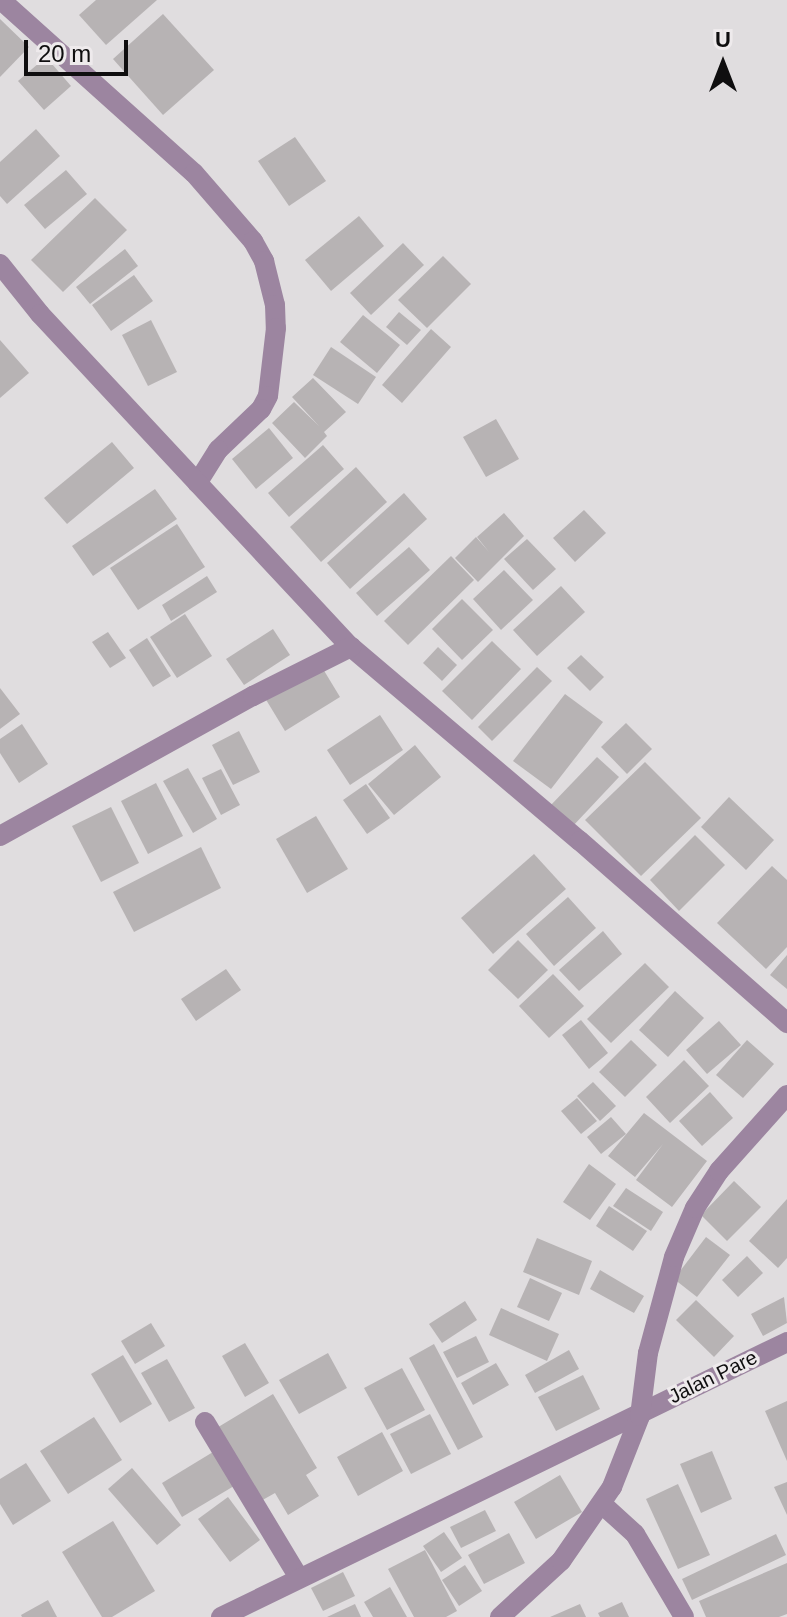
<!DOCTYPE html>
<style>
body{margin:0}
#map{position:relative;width:787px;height:1617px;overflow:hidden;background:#e0dddf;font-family:Arial,sans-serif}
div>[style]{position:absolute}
.building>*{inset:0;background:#b7b3b4}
.minor>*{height:20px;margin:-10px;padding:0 10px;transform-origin:10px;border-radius:10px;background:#9c85a0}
span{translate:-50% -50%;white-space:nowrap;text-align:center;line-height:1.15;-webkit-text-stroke:6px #eeeaec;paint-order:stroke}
.street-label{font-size:20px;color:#0f0e0f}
.north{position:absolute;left:683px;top:24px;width:80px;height:80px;-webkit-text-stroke:6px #eeeaec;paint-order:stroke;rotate:0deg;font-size:22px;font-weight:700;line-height:32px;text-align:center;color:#0f0e0f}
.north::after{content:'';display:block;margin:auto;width:28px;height:36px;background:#0f0e0f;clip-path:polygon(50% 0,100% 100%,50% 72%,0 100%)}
.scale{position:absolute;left:24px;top:40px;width:104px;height:36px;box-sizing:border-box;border:4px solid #0f0e0f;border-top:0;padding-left:10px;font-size:24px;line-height:28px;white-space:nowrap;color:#0f0e0f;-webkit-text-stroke:6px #eeeaec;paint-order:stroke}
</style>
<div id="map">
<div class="building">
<i style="clip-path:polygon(96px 0,157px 0,106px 45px,79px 15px)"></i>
<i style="clip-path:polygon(163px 14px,214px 70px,163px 115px,113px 59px)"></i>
<i style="clip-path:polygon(0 19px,29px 47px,0 77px)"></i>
<i style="clip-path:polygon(46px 57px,71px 86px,44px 110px,18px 81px)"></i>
<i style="clip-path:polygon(36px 129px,60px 156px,7px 204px,0 196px,0 162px)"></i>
<i style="clip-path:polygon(295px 137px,326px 181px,289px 206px,258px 161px)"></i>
<i style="clip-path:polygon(66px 170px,87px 194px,45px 229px,24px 205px)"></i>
<i style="clip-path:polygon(95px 198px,127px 230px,63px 292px,31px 260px)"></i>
<i style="clip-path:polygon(359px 216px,384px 246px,331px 291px,305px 260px)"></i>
<i style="clip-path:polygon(403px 243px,424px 265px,371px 315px,350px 293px)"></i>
<i style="clip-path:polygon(125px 249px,138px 266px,90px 304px,76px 287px)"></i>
<i style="clip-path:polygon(443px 256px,471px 284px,427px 328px,398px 300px)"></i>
<i style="clip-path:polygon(134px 275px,153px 301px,111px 331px,92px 305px)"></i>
<i style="clip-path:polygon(399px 312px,421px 330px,407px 345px,386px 327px)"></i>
<i style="clip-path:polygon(363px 315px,400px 345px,377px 373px,340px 342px)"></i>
<i style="clip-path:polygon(151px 320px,177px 372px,148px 386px,122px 335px)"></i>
<i style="clip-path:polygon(431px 329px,451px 347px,402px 403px,382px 385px)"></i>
<i style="clip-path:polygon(0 340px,29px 373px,0 398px)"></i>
<i style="clip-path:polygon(331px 347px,376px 377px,358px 404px,313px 375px)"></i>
<i style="clip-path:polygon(313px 378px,346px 412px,324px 432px,327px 436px,305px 458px,272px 423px,294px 402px,319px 426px,292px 397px)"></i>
<i style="clip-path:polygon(496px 419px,519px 459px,486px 477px,463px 437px)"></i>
<i style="clip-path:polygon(269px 428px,293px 458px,256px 489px,232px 459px)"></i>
<i style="clip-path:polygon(112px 442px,134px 468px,67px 524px,44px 498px)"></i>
<i style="clip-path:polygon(323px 445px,344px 469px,289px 517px,268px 493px)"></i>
<i style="clip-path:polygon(356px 467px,387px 502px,321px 562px,290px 527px)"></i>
<i style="clip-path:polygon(155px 489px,177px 519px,93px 576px,72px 546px)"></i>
<i style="clip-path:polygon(404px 493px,427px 519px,350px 589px,327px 563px)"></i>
<i style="clip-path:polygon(584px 510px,606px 533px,575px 562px,553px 538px)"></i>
<i style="clip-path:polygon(504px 513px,524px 536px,478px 582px,455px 558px,476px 537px,489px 552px,477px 537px)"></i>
<i style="clip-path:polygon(177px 524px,205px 567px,138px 610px,110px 568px)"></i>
<i style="clip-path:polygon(527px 539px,556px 569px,533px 590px,504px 559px)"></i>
<i style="clip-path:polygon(409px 547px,430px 570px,377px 616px,356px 593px)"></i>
<i style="clip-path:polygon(451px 556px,474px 580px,408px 645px,384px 621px)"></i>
<i style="clip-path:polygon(504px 570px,533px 600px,501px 630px,473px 599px)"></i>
<i style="clip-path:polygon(207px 576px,217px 592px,171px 621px,162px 605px)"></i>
<i style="clip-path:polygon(561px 586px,585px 612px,537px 656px,513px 630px)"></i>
<i style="clip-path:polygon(462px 599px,493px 630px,462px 660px,432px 629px)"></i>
<i style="clip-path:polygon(185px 614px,212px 656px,177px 678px,150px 637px)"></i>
<i style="clip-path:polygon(273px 629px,290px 655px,244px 685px,226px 659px)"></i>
<i style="clip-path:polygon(108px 632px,126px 658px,110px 668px,92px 642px)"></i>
<i style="clip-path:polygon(147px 638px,171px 676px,153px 687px,129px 650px)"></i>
<i style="clip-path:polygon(492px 641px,521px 669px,472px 720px,442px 691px)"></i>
<i style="clip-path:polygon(438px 647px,457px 665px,442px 681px,423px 663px)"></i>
<i style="clip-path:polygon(581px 655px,604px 677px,590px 691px,567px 668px)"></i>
<i style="clip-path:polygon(320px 664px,340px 697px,285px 731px,265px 698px)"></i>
<i style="clip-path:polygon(537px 667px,552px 681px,492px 741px,478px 727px)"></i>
<i style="clip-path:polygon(0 688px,20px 714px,0 729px)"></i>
<i style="clip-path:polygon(565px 694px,603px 722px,551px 789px,513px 761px)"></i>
<i style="clip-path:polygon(380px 715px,403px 750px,350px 785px,327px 750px)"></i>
<i style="clip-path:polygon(626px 723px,652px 749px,627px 774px,601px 747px)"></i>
<i style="clip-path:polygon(22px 724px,48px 764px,19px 783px,0 753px,0 739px)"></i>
<i style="clip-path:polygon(239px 731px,260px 772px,233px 785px,212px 745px)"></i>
<i style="clip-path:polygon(415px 745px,441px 777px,394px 815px,368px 784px)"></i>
<i style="clip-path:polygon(597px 757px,619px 777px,572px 827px,550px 806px)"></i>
<i style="clip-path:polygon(645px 762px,701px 818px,641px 876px,585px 820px)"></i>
<i style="clip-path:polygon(188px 768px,217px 819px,193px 833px,163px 781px)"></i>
<i style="clip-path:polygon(221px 769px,240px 805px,221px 815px,202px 778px)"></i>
<i style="clip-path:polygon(156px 783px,183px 836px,148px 854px,121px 801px)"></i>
<i style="clip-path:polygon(366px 784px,390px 818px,367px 834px,343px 800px)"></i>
<i style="clip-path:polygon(729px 797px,774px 840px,746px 870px,701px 827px)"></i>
<i style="clip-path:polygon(111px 807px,139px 863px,101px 882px,72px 826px)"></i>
<i style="clip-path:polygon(316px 816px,348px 869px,307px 893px,276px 839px)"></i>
<i style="clip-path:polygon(695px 835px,725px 865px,679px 911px,650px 880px)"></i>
<i style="clip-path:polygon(201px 847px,221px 888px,134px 932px,113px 892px)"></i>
<i style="clip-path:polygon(534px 854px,566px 889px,493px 954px,461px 918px)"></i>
<i style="clip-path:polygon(772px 866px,787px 880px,787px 947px,766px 969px,717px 923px)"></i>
<i style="clip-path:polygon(568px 897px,596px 928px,554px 966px,526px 934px)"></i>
<i style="clip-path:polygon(603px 931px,622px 954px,579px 991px,559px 970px)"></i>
<i style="clip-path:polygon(518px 940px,548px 970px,518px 999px,488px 970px)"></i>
<i style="clip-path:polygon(787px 955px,787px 989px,770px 975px)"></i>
<i style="clip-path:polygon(645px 963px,669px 987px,611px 1043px,587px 1019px)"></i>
<i style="clip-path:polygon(226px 969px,241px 990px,196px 1021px,181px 999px)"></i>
<i style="clip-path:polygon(553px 974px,584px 1006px,549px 1038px,519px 1006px)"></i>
<i style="clip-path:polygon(675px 991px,704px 1018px,668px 1057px,639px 1030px)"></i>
<i style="clip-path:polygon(581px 1020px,608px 1053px,589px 1069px,562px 1035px)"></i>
<i style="clip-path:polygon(719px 1021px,741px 1045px,707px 1074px,686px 1050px)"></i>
<i style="clip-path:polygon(631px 1040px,657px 1065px,625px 1097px,599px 1072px)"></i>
<i style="clip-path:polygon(747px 1040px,774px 1064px,743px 1098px,716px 1075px)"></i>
<i style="clip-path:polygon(684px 1060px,709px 1086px,670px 1123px,646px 1097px)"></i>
<i style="clip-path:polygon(593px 1082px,616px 1106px,600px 1121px,577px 1096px)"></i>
<i style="clip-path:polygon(710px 1092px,733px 1118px,702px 1146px,679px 1121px)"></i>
<i style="clip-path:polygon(577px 1098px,597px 1121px,581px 1134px,561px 1111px)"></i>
<i style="clip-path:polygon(644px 1113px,707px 1161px,672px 1207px,636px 1180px,663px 1144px,635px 1177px,608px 1156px)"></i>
<i style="clip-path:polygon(611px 1117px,626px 1134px,601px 1154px,587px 1137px)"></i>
<i style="clip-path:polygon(589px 1164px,616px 1184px,590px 1220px,563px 1202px)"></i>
<i style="clip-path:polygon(734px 1181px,761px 1207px,727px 1241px,701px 1215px)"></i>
<i style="clip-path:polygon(626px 1188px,663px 1212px,651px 1231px,613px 1206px)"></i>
<i style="clip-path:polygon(787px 1199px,787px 1258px,778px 1268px,749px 1241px)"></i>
<i style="clip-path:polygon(609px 1206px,647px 1231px,633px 1251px,596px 1226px)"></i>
<i style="clip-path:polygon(706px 1237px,730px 1255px,697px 1297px,674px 1279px)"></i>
<i style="clip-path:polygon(537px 1238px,592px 1261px,579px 1295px,523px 1272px)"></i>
<i style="clip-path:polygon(747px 1256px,763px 1273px,738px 1297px,722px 1280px)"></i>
<i style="clip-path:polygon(600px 1270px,644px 1296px,634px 1313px,590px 1289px)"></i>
<i style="clip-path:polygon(530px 1278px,562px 1293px,549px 1321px,517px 1307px)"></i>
<i style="clip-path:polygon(784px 1297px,787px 1323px,763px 1336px,751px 1314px)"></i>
<i style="clip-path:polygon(696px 1300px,734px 1336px,714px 1357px,676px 1320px)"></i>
<i style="clip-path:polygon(465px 1301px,477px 1320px,442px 1343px,429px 1324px)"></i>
<i style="clip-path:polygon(501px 1308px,559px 1334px,547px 1361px,489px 1335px)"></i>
<i style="clip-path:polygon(151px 1323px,165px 1346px,135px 1364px,121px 1341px)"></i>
<i style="clip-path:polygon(476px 1336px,489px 1362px,457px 1378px,443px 1352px)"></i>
<i style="clip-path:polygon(245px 1343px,269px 1383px,245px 1397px,222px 1356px)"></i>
<i style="clip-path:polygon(434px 1344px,483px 1437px,458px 1450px,409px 1358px)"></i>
<i style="clip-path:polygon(569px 1350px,579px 1369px,535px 1393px,525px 1375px)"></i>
<i style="clip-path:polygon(328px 1353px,347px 1388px,299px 1414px,279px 1380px)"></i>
<i style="clip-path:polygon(123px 1355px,152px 1404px,120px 1423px,91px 1374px)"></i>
<i style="clip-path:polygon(167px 1359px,195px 1408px,169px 1422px,141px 1373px)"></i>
<i style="clip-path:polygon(496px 1363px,509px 1385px,473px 1405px,461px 1383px)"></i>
<i style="clip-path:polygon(402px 1368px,425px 1410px,387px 1430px,364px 1388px)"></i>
<i style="clip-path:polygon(583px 1375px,600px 1409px,556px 1431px,538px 1397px)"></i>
<i style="clip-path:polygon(273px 1394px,317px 1468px,306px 1475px,319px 1496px,288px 1515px,275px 1493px,259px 1502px,215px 1429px)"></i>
<i style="clip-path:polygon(787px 1401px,787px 1461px,765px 1411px)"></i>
<i style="clip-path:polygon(430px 1414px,451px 1454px,411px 1474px,390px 1434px)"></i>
<i style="clip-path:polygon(94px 1417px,122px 1460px,68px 1494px,40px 1451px)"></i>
<i style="clip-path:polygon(382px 1432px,403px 1471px,358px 1496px,337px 1457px)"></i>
<i style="clip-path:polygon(712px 1451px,732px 1499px,701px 1513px,680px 1464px)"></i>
<i style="clip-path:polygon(213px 1452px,234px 1486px,182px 1517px,162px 1483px)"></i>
<i style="clip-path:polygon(26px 1463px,51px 1501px,13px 1525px,0 1504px,0 1479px)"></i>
<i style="clip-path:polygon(132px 1468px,181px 1525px,157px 1545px,108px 1489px)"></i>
<i style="clip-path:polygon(560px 1475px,582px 1512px,536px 1539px,514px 1502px)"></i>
<i style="clip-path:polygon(787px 1482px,787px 1515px,774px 1487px)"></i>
<i style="clip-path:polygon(678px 1484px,710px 1555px,678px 1569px,646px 1499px)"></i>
<i style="clip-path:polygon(228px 1497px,260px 1540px,230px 1562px,198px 1519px)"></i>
<i style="clip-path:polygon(485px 1510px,496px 1531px,461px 1548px,450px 1527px)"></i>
<i style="clip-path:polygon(113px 1521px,155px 1591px,112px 1617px,102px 1617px,62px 1552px)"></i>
<i style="clip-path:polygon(444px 1532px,462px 1558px,441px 1572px,423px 1546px)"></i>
<i style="clip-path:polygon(509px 1533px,525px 1563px,484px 1584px,468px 1555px)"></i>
<i style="clip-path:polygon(776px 1534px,786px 1555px,692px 1600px,682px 1579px)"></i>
<i style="clip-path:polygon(425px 1550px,457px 1611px,446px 1617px,414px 1617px,388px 1569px)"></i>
<i style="clip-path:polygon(787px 1563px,787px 1614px,779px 1617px,706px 1617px,699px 1601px)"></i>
<i style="clip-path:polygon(465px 1565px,482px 1591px,459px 1606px,442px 1580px)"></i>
<i style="clip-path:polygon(343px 1572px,355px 1596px,323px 1611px,311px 1588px)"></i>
<i style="clip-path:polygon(390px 1587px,407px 1617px,373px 1617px,364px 1602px)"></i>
<i style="clip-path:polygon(48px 1600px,57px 1617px,22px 1617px,21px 1615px)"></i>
<i style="clip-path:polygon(622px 1602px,629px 1617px,600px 1617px,598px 1613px)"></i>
<i style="clip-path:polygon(355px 1604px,361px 1617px,327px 1617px)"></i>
<i style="clip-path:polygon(580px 1604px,586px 1617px,550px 1617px)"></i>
</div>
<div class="minor">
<i style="left:1px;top:0;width:259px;rotate:41.9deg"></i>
<i style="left:194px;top:173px;width:90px;rotate:49.1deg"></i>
<i style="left:253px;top:241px;width:23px;rotate:61deg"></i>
<i style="left:264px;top:261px;width:45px;rotate:76deg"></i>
<i style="left:275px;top:305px;width:23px;rotate:88deg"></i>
<i style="left:276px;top:328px;width:68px;rotate:96.7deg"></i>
<i style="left:268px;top:396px;width:15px;rotate:118deg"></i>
<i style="left:261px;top:409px;width:59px;rotate:136.4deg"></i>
<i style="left:218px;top:450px;width:39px;rotate:122deg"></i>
<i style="left:0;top:264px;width:64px;rotate:51.3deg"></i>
<i style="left:40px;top:314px;width:456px;rotate:47deg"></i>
<i style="left:351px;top:647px;width:300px;rotate:40.3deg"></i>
<i style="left:580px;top:841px;width:276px;rotate:41.3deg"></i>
<i style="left:0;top:836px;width:289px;rotate:-29deg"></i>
<i style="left:253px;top:696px;width:110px;rotate:-26.6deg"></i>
<i style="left:205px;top:1422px;width:182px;rotate:58.9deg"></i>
<i style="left:603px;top:1505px;width:43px;rotate:42.2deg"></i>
<i style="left:635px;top:1534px;width:96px;rotate:59.4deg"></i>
<i style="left:221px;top:1617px;width:629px;rotate:-25.91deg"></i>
<i style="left:500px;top:1617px;width:83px;rotate:-42.6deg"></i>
<i style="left:561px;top:1561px;width:90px;rotate:-55.4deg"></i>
<i style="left:612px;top:1487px;width:76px;rotate:-68.5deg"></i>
<i style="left:640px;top:1416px;width:64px;rotate:-82.8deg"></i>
<i style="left:648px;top:1353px;width:99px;rotate:-74.8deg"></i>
<i style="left:674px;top:1257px;width:53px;rotate:-66.8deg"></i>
<i style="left:695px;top:1208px;width:44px;rotate:-57deg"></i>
<i style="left:719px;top:1171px;width:102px;rotate:-48.2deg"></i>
</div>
<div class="street-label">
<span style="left:713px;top:1377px;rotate:-26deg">Jalan Pare</span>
</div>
<div class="north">U</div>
<div class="scale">20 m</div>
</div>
